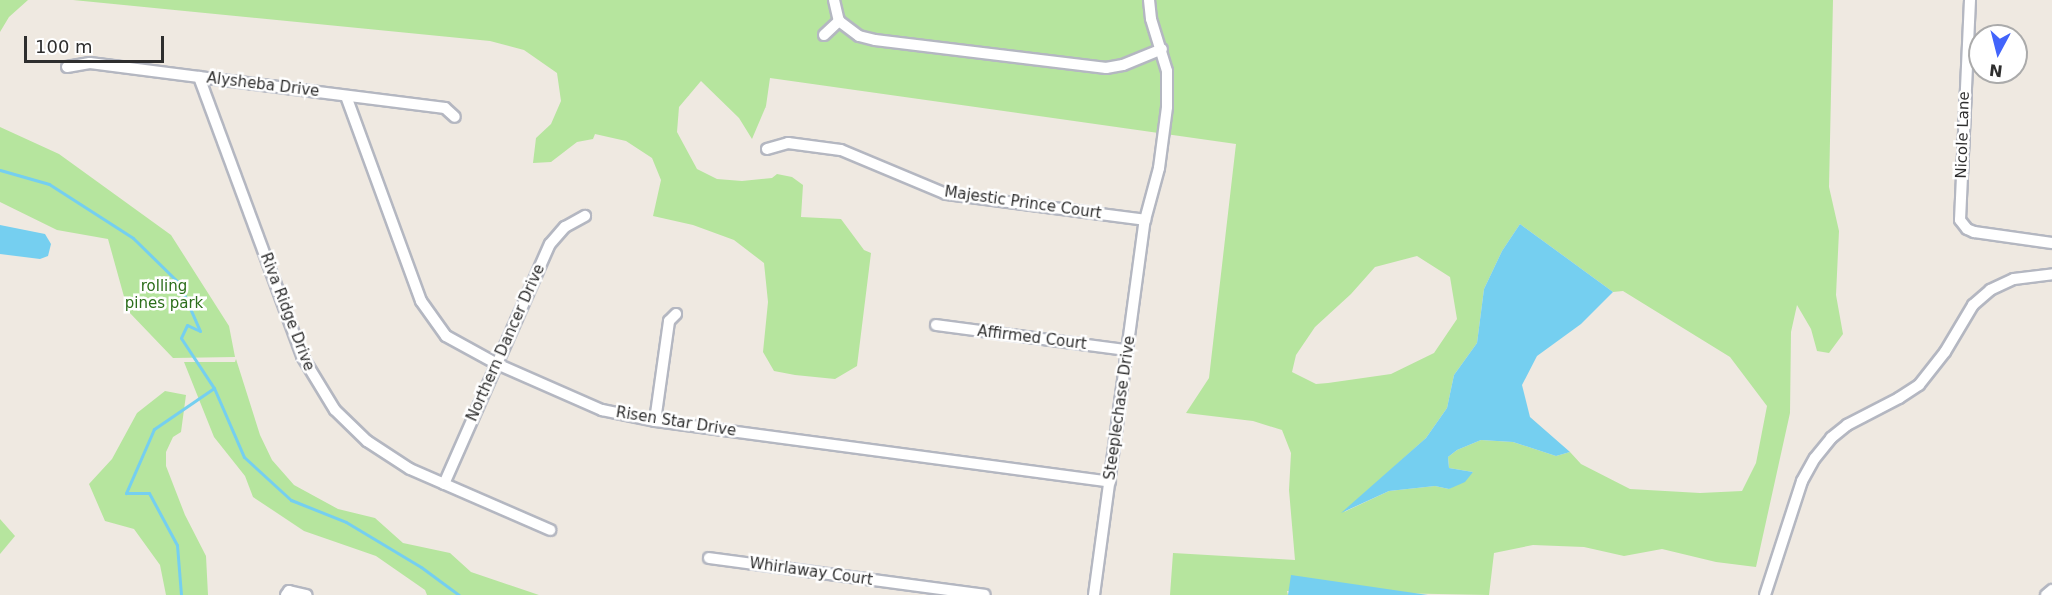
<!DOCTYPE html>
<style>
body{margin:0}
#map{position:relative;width:2052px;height:595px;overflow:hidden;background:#efe9e1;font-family:"DejaVu Sans",sans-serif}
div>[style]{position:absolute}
.green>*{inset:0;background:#b6e59e}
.water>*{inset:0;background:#75cff0}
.stream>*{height:3px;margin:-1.5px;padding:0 1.5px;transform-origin:1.5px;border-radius:1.5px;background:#75cff0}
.roads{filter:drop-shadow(2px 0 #b4b7c1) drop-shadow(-2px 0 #b4b7c1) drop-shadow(0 2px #b4b7c1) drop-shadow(0 -2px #b4b7c1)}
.minor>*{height:10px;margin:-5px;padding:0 5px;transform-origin:5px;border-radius:5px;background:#fff}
span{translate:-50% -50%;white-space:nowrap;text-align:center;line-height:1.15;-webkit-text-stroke:5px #fff;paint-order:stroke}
.street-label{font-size:15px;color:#2e2e2e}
.park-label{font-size:15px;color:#2c6e1b}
.north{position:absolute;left:1968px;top:24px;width:60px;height:60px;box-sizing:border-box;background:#fff;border:2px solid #ababab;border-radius:50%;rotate:187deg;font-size:16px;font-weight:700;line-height:24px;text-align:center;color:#2e2e2e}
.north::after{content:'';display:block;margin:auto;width:21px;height:27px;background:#4264fb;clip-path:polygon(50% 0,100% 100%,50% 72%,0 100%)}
.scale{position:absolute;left:24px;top:36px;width:140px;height:27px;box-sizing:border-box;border:3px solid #2e2e2e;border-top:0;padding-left:8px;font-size:18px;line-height:21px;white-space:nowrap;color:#2e2e2e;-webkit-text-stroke:4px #fff;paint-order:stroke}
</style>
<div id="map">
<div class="green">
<i style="clip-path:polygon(0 0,28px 0,9px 17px,0 32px)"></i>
<i style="clip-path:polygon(evenodd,73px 0,1833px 0,1829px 187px,1839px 231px,1836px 295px,1843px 334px,1829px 353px,1817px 351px,1811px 329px,1797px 305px,1791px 332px,1790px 413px,1756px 567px,1716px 562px,1662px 549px,1624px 556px,1584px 547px,1533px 545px,1494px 553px,1489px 595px,1287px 591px,1288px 595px,1170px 595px,1173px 553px,1295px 560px,1289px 490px,1291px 453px,1282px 430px,1253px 421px,1186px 413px,1209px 378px,1236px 144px,770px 78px,766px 106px,752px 139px,739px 118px,701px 81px,679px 107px,677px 132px,697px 169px,717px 179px,742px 181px,772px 178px,777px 174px,792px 177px,803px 185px,801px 217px,841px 219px,864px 250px,871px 253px,857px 366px,835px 379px,795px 375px,774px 371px,763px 352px,768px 302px,764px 263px,734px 240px,693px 225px,653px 216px,661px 180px,652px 158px,626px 141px,595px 134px,593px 139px,577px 142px,551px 162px,533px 163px,536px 138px,551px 124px,561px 101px,557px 73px,524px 50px,490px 41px,73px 0,1520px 224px,1613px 292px,1623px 291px,1730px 357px,1767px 406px,1756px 463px,1742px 491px,1700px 493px,1630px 489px,1581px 464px,1570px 452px,1556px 456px,1513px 442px,1481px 440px,1457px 450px,1448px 457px,1449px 468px,1473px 472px,1449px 489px,1435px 486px,1389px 491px,1344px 512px,1426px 438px,1447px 408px,1454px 375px,1477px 343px,1484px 289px,1502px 251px,1520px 224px,73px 0,1417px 256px,1450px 277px,1457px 319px,1434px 353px,1391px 374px,1328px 383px,1316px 384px,1292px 372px,1296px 355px,1315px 327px,1351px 294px,1375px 267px,1417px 256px)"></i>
<i style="clip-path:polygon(0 127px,59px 154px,171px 235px,229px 326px,235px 357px,173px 358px,128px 311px,108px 239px,57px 230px,0 202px)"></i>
<i style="clip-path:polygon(236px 359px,260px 435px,272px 460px,294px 485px,338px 509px,375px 518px,403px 543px,450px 553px,471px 572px,539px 595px,427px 595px,425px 590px,376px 556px,304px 531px,253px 497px,245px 476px,214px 437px,184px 362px,235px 362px)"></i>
<i style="clip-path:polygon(165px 391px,186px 395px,181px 432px,173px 437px,166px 452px,166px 466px,185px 515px,206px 556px,208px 595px,166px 595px,160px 565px,134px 529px,105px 521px,89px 484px,112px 459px,137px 413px)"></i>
<i style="clip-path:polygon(0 519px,15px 536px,0 554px)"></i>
</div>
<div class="water">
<i style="clip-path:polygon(1520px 224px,1613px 292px,1581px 324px,1537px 356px,1522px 385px,1530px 417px,1570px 452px,1556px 456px,1513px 442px,1481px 440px,1457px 450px,1448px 457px,1449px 468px,1473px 472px,1465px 482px,1449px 489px,1435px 486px,1389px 491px,1341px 513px,1426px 438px,1447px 408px,1454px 375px,1477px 343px,1484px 289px,1502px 251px)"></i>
<i style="clip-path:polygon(0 225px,45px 234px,51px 244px,48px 256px,40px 259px,0 254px)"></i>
<i style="clip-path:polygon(1291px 575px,1428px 595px,1288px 595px)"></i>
</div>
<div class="stream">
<i style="left:0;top:170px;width:51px;rotate:15.9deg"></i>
<i style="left:49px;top:184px;width:100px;rotate:32.7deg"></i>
<i style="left:133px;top:238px;width:64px;rotate:44.4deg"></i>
<i style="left:179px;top:283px;width:52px;rotate:66.4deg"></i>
<i style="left:200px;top:331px;width:14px;rotate:-155deg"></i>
<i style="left:187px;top:325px;width:14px;rotate:115deg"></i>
<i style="left:181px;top:338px;width:60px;rotate:56.6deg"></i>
<i style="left:214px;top:388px;width:73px;rotate:145.7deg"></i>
<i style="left:154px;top:429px;width:70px;rotate:113.6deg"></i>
<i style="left:126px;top:493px;width:23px"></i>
<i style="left:149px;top:493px;width:59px;rotate:61.7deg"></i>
<i style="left:177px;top:545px;width:50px;rotate:85.4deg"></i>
<i style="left:214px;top:388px;width:75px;rotate:66.5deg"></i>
<i style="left:244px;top:457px;width:64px;rotate:42.5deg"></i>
<i style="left:291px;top:500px;width:59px;rotate:21.8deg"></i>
<i style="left:346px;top:522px;width:87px;rotate:31deg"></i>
<i style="left:421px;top:567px;width:47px;rotate:36.4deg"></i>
</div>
<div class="roads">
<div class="minor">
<i style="left:834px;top:0;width:22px;rotate:77deg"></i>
<i style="left:839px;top:21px;width:25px;rotate:37deg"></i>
<i style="left:859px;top:36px;width:16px;rotate:14deg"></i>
<i style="left:875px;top:40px;width:233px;rotate:6.9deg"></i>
<i style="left:1106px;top:68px;width:17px;rotate:-10deg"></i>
<i style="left:1123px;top:65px;width:42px;rotate:-22.3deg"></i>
<i style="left:1970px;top:0;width:220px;rotate:92.6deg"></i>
<i style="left:1960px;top:220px;width:11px;rotate:52deg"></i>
<i style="left:1967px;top:229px;width:8px;rotate:23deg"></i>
<i style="left:1974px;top:232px;width:79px;rotate:8deg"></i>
<i style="left:824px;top:35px;width:21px;rotate:-43deg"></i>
<i style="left:67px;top:67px;width:23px;rotate:-10deg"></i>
<i style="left:90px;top:63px;width:110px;rotate:7.3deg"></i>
<i style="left:199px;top:77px;width:248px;rotate:7.2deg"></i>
<i style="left:445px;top:108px;width:13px;rotate:42deg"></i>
<i style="left:199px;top:77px;width:297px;rotate:69.7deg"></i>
<i style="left:302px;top:356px;width:63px;rotate:58.6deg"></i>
<i style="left:335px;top:410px;width:45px;rotate:44.1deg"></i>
<i style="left:367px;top:441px;width:51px;rotate:33.1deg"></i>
<i style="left:410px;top:469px;width:153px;rotate:23.5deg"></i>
<i style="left:346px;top:96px;width:218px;rotate:69.9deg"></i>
<i style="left:421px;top:301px;width:43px;rotate:54.5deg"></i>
<i style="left:446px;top:336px;width:58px;rotate:28.8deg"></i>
<i style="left:497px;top:364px;width:115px;rotate:23.7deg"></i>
<i style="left:602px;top:410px;width:54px;rotate:11.7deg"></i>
<i style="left:655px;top:421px;width:459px;rotate:7.6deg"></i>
<i style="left:767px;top:149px;width:22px;rotate:-16deg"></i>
<i style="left:788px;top:143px;width:53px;rotate:7.5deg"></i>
<i style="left:841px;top:150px;width:114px;rotate:22.7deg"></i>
<i style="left:946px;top:194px;width:201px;rotate:7.4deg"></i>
<i style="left:936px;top:325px;width:193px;rotate:7.5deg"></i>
<i style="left:655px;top:421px;width:101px;rotate:-82deg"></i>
<i style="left:669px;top:321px;width:10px;rotate:-45deg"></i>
<i style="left:444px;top:484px;width:262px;rotate:-66.2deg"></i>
<i style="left:550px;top:244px;width:23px;rotate:-49deg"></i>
<i style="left:565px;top:227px;width:23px;rotate:-29deg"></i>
<i style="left:709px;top:558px;width:278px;rotate:7.6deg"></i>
<i style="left:286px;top:595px;width:5px;rotate:-53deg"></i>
<i style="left:289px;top:591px;width:18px;rotate:13deg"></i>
<i style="left:1094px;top:595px;width:378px;rotate:-82.3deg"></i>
<i style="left:1145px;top:220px;width:54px;rotate:-74.9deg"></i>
<i style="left:1159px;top:168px;width:62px;rotate:-82.5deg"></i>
<i style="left:1167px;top:107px;width:36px;rotate:-90deg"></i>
<i style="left:1167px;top:71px;width:54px;rotate:-107.1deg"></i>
<i style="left:1151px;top:19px;width:19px;rotate:-96deg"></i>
<i style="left:1765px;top:595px;width:120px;rotate:-72deg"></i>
<i style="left:1802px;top:481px;width:26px;rotate:-61deg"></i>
<i style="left:1815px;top:458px;width:26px;rotate:-51deg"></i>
<i style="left:1831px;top:438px;width:21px;rotate:-39deg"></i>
<i style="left:1847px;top:425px;width:59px;rotate:-27.4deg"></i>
<i style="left:1899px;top:398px;width:24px;rotate:-33deg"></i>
<i style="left:1919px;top:385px;width:42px;rotate:-51.8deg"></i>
<i style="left:1945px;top:352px;width:55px;rotate:-59.2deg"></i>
<i style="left:1973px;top:305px;width:23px;rotate:-41deg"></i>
<i style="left:1990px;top:290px;width:26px;rotate:-25deg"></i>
<i style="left:2014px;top:279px;width:38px;rotate:-7deg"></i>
<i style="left:2046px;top:595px;width:8px;rotate:-40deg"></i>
</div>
</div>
<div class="street-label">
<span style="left:263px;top:85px;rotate:7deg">Alysheba Drive</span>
<span style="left:1963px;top:135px;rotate:-88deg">Nicole Lane</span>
<span style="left:1023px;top:203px;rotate:8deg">Majestic Prince Court</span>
<span style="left:287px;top:312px;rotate:69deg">Riva Ridge Drive</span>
<span style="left:1032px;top:338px;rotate:7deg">Affirmed Court</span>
<span style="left:506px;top:343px;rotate:-66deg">Northern Dancer Drive</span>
<span style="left:1120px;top:408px;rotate:-82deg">Steeplechase Drive</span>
<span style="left:676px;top:422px;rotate:9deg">Risen Star Drive</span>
<span style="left:811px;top:572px;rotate:8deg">Whirlaway Court</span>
</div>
<div class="park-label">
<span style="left:164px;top:295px">rolling<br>pines park</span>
</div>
<div class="north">N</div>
<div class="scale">100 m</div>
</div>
